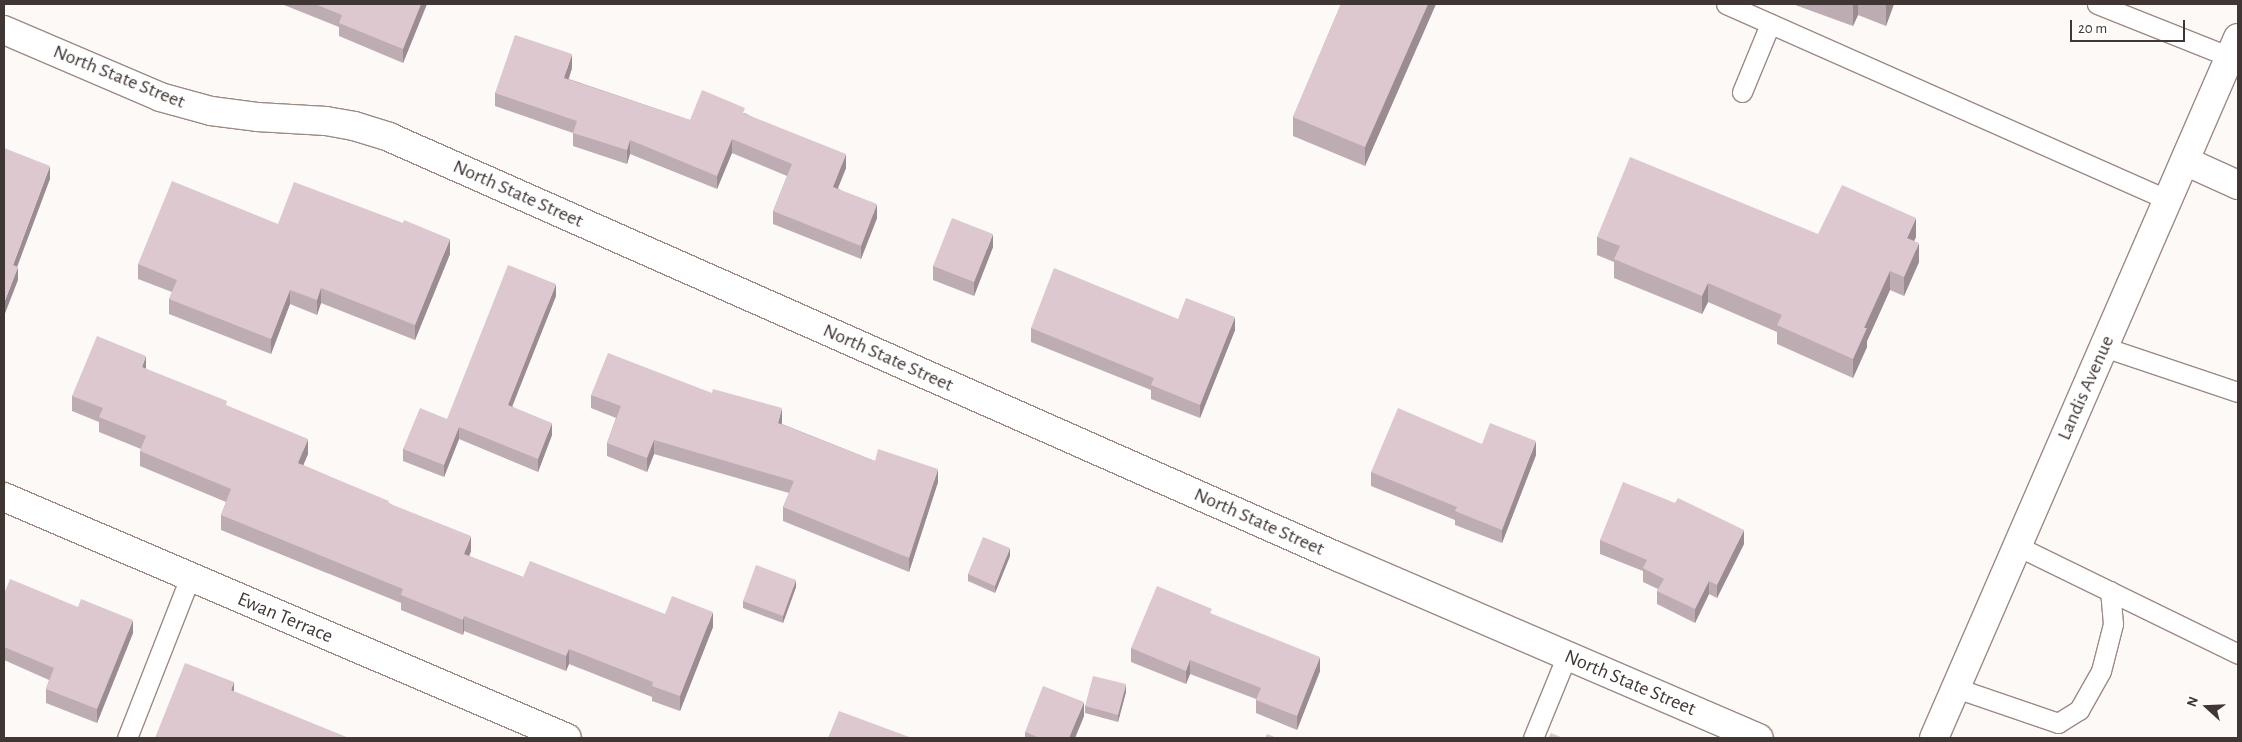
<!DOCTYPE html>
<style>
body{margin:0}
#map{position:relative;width:2242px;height:742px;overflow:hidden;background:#fdf9f7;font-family:"Alegreya Sans",sans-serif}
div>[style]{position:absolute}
.roads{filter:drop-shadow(1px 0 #9d8a83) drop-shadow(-1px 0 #9d8a83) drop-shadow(0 1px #9d8a83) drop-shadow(0 -1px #9d8a83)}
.service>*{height:19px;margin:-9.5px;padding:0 9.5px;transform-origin:9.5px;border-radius:9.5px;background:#fff}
.minor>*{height:28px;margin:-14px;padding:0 14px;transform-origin:14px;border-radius:14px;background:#fff}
.primary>*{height:28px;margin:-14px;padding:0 14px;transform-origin:14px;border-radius:14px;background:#fff}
.wall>*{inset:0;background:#beacb3}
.shaded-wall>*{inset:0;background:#9b8c92}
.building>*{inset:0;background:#ddc8d0}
span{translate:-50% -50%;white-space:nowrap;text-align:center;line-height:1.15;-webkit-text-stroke:4px #fff;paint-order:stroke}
.street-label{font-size:20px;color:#403734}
.frame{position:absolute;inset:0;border:5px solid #403734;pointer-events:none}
.north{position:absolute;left:2182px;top:682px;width:50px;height:50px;-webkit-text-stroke:4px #fff;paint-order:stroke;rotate:290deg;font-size:14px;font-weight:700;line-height:20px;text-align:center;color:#403734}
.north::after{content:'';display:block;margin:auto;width:18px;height:22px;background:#403734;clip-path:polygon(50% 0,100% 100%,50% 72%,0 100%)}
.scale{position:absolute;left:2070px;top:20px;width:115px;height:22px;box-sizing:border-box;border:2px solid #403734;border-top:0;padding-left:6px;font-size:15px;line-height:18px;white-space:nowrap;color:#403734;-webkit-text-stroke:4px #fff;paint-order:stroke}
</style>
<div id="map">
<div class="roads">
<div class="service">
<i style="left:1726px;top:4px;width:484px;rotate:23.9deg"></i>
<i style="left:2097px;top:4px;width:143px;rotate:21.7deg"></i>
<i style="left:1742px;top:92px;width:74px;rotate:-67.6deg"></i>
<i style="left:2104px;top:347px;width:141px;rotate:18.6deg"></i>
<i style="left:2017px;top:546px;width:246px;rotate:26deg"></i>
<i style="left:1956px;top:688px;width:108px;rotate:18.9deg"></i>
<i style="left:2058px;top:723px;width:25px;rotate:-32deg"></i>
<i style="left:2079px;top:710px;width:45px;rotate:-60.6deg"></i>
<i style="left:2101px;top:671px;width:49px;rotate:-75.7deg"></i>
<i style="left:2113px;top:624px;width:33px;rotate:-95deg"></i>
<i style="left:127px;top:738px;width:173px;rotate:-68.6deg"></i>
<i style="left:1533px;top:738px;width:90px;rotate:-67.7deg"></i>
</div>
<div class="minor">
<i style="left:4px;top:30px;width:170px;rotate:23.2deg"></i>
<i style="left:160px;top:97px;width:53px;rotate:15.4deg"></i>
<i style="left:211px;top:111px;width:46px;rotate:7.4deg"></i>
<i style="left:257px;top:117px;width:69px;rotate:3.3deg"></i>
<i style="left:326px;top:121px;width:28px;rotate:10deg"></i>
<i style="left:354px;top:126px;width:37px;rotate:17deg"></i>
<i style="left:389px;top:137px;width:1038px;rotate:23.87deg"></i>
<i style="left:1338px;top:557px;width:458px;rotate:23.3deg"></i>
<i style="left:2185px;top:161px;width:58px;rotate:24.4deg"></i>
<i style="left:4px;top:497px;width:612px;rotate:23.17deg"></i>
</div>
<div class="primary">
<i style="left:1934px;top:738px;width:763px;rotate:-66.53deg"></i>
</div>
</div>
<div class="wall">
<i style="clip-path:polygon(284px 4px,427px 4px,403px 63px,339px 36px,339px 27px,284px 5px)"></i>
<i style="clip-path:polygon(1341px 4px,1436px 4px,1365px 166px,1293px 136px,1293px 117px)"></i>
<i style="clip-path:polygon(1795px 4px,1894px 4px,1886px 26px,1858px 15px,1853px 26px,1795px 5px)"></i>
<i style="clip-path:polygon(572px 68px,569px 79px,690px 120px,745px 113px,846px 168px,838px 188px,877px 218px,861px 259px,773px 224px,773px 211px,787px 176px,732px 153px,717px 189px,630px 154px,627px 164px,573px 146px,573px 133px,495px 106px,495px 93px)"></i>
<i style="clip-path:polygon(278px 224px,450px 254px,415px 340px,321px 303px,317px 315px,290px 304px,271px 354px,169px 314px,169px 299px,172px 292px,138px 279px,138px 264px)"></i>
<i style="clip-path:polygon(1818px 234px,1916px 237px,1914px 241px,1919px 262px,1904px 296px,1890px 290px,1867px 341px,1867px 347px,1853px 378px,1777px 344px,1777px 332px,1708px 302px,1702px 314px,1614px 278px,1614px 262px,1597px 255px,1597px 237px)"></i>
<i style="clip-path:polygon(993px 247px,974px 296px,933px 280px,933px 266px)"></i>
<i style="clip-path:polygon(556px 296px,512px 406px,552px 435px,538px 472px,459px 439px,444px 477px,403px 461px,403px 449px,447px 419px)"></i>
<i style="clip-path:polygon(1178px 319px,1235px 330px,1200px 418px,1151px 399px,1151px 390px,1031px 342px,1031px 328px)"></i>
<i style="clip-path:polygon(146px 369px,227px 406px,308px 454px,303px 465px,389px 503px,471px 551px,469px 556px,523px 577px,713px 627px,680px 711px,652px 701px,652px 697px,569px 664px,566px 671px,464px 631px,463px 635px,401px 610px,401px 603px,221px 530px,221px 515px,226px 502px,140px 466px,140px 451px,141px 449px,99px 432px,99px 422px,72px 411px,72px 396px)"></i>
<i style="clip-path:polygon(591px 395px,782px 422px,782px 424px,875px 461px,938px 482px,909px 572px,783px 521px,783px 507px,789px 493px,654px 454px,647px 472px,607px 456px,607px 443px,616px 418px,591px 408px)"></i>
<i style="clip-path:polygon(1482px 444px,1536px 455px,1502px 543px,1455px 525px,1455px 520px,1371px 486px,1371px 472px)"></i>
<i style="clip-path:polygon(1600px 540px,1744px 544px,1717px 598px,1709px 594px,1695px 623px,1657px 604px,1657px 591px,1658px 589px,1643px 582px,1643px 571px,1600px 554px)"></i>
<i style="clip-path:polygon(1010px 556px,995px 593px,968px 581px,968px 574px)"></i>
<i style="clip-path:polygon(796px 587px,783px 623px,743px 608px,743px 601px)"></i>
<i style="clip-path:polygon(4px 594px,133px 633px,97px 723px,46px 703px,46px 689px,49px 680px,4px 660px)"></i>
<i style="clip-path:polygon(1212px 614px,1320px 671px,1297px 730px,1256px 713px,1256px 699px,1190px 674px,1186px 684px,1131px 662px,1131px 648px)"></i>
<i style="clip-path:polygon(1126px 692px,1118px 722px,1085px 713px,1085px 706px)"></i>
<i style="clip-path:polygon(1084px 716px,1075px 738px,1025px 738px,1025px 732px)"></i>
</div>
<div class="shaded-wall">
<i style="clip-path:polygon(421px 4px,427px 4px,403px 63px,403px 49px)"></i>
<i style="clip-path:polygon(1428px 4px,1436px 4px,1365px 166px,1365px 147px)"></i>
<i style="clip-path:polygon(1853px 4px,1858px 4px,1858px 15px,1853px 26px)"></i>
<i style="clip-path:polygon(1886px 4px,1894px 4px,1886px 26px)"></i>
<i style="clip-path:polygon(572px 54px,572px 68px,564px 91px,564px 78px)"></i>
<i style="clip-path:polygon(732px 139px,732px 153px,717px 189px,717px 176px)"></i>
<i style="clip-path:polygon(630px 140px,630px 154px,627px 164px,627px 150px)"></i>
<i style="clip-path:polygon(846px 154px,846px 168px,833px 200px,833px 187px)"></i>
<i style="clip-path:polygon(50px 166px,50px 179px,13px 278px,13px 265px)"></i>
<i style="clip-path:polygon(877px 204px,877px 218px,861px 259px,861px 246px)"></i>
<i style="clip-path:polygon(1916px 218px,1916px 237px,1907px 256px,1907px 238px)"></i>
<i style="clip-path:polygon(993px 234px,993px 247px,974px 296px,974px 282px)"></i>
<i style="clip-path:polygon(450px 239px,450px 254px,415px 340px,415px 325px)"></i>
<i style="clip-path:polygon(1919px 243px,1919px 262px,1904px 296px,1904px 277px)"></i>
<i style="clip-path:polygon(18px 267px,18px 280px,4px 316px,4px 303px)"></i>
<i style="clip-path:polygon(1890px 271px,1890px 290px,1867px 341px,1867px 347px,1853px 378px,1853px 359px,1864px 328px)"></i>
<i style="clip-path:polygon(1708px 283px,1708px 302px,1702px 314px,1702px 296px)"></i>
<i style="clip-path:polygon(556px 284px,556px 296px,508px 417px,508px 405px)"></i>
<i style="clip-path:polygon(321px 288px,321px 303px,317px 315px,317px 300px)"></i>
<i style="clip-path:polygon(290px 290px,290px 304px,271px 354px,271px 339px)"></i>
<i style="clip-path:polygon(1235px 317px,1235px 330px,1200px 418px,1200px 405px)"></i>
<i style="clip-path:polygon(146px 356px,146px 371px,142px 367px)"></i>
<i style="clip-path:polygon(782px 408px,782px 422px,778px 436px,778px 423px)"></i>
<i style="clip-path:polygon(552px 423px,552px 435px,538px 472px,538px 459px)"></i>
<i style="clip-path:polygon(459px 427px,459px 439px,444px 477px,444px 465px)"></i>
<i style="clip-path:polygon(308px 439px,308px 454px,298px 478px,298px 463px)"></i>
<i style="clip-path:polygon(654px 440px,654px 454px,647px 472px,647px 458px)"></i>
<i style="clip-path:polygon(1536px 441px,1536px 455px,1502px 543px,1502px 530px)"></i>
<i style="clip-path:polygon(938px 469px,938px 482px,909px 572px,909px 558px)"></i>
<i style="clip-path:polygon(1744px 530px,1744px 544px,1717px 598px,1717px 585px)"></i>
<i style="clip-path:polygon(471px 536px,471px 551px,464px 569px,464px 554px)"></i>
<i style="clip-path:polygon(1010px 548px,1010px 556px,995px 593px,995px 586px)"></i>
<i style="clip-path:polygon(796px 580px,796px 587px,783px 623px,783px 616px)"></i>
<i style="clip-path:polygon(1709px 581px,1709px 594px,1695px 623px,1695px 609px)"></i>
<i style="clip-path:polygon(713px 612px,713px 627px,680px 711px,680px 696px)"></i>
<i style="clip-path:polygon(464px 616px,464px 631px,463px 635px,463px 620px)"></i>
<i style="clip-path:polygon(133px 620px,133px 633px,97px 723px,97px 709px)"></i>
<i style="clip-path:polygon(569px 649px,569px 664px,566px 671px,566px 656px)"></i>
<i style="clip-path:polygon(1320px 657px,1320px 671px,1297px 730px,1297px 716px)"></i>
<i style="clip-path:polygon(1190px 660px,1190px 674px,1186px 684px,1186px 671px)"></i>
<i style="clip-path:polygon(234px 682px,234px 696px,231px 690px)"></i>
<i style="clip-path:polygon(1126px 684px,1126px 692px,1118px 722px,1118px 715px)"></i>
<i style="clip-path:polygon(1084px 702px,1084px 716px,1075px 738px,1069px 738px)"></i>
</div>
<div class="building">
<i style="clip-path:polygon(315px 4px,421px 4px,403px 49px,339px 23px,342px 15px)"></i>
<i style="clip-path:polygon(1341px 4px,1428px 4px,1365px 147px,1293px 117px)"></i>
<i style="clip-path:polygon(515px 35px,572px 54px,564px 78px,690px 120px,702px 90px,745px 108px,743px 113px,846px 154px,833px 187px,877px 204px,861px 246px,773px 211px,792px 164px,732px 139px,717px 176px,630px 140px,627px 150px,573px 133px,577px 121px,495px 93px)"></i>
<i style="clip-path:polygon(4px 148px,50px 166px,13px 265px,18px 267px,4px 303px)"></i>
<i style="clip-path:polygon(1630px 157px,1818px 234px,1842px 185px,1916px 218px,1907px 238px,1919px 243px,1904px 277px,1890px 271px,1864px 328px,1867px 328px,1853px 359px,1777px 325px,1782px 315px,1708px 283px,1702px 296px,1614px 259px,1620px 246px,1597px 237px)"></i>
<i style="clip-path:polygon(172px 181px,278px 224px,294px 182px,403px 223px,404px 220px,450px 239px,415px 325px,321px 288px,317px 300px,290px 290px,271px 339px,169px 299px,177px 280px,138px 264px)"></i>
<i style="clip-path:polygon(952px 218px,993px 234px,974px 282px,933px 266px)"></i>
<i style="clip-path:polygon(508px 265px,556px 284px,508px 405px,552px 423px,538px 459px,459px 427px,444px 465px,403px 449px,420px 408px,447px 419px)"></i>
<i style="clip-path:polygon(1054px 268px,1178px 319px,1186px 298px,1235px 317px,1200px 405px,1151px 385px,1154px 378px,1031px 328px)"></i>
<i style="clip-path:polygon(97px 336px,146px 356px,142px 367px,227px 401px,226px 405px,308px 439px,298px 463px,389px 501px,388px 503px,471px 536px,464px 554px,523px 577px,530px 561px,665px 614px,672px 596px,713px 612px,680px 696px,652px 686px,653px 682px,569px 649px,566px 656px,464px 616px,463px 620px,401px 595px,403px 589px,221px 515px,231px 489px,140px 451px,146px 436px,99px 417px,103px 408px,72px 396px)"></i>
<i style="clip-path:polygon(608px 353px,712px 393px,713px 389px,782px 408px,778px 423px,875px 461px,878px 449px,938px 469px,909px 558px,783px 507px,794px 481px,654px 440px,647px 458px,607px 443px,621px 406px,591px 395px)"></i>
<i style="clip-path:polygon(1398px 408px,1482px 444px,1490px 423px,1536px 441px,1502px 530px,1455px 511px,1457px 507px,1371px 472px)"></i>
<i style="clip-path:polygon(1623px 482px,1675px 503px,1678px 498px,1744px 530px,1717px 585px,1709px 581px,1695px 609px,1657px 591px,1664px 579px,1643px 568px,1647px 560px,1600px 540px)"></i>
<i style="clip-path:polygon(983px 537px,1010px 548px,995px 586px,968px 574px)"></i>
<i style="clip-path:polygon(756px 565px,796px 580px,783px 616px,743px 601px)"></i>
<i style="clip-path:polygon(10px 579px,78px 607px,81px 599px,133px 620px,97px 709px,46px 689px,54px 668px,4px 647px,4px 594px)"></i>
<i style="clip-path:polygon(1157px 586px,1212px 609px,1210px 613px,1320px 657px,1297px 716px,1256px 700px,1261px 688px,1190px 660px,1186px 671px,1131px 648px)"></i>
<i style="clip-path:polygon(185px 663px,234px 682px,231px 690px,349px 738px,155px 738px)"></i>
<i style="clip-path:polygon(1093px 676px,1126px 684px,1118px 715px,1085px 706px)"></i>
<i style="clip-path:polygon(1043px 686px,1084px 702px,1069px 738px,1040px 738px,1025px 732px)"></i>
<i style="clip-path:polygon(839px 711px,912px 738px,828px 738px)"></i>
<i style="clip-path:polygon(1551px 733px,1563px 738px,1548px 738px)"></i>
<i style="clip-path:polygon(1267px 734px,1277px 738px,1265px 738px)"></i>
</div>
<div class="street-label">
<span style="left:119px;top:77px;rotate:22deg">North State Street</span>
<span style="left:518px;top:194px;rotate:24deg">North State Street</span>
<span style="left:888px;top:358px;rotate:24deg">North State Street</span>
<span style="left:2086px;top:388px;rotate:-66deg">Landis Avenue</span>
<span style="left:1259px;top:522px;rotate:24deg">North State Street</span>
<span style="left:285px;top:618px;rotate:23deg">Ewan Terrace</span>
<span style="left:1630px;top:683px;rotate:23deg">North State Street</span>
</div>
<div class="frame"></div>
<div class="north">N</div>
<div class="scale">20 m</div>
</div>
